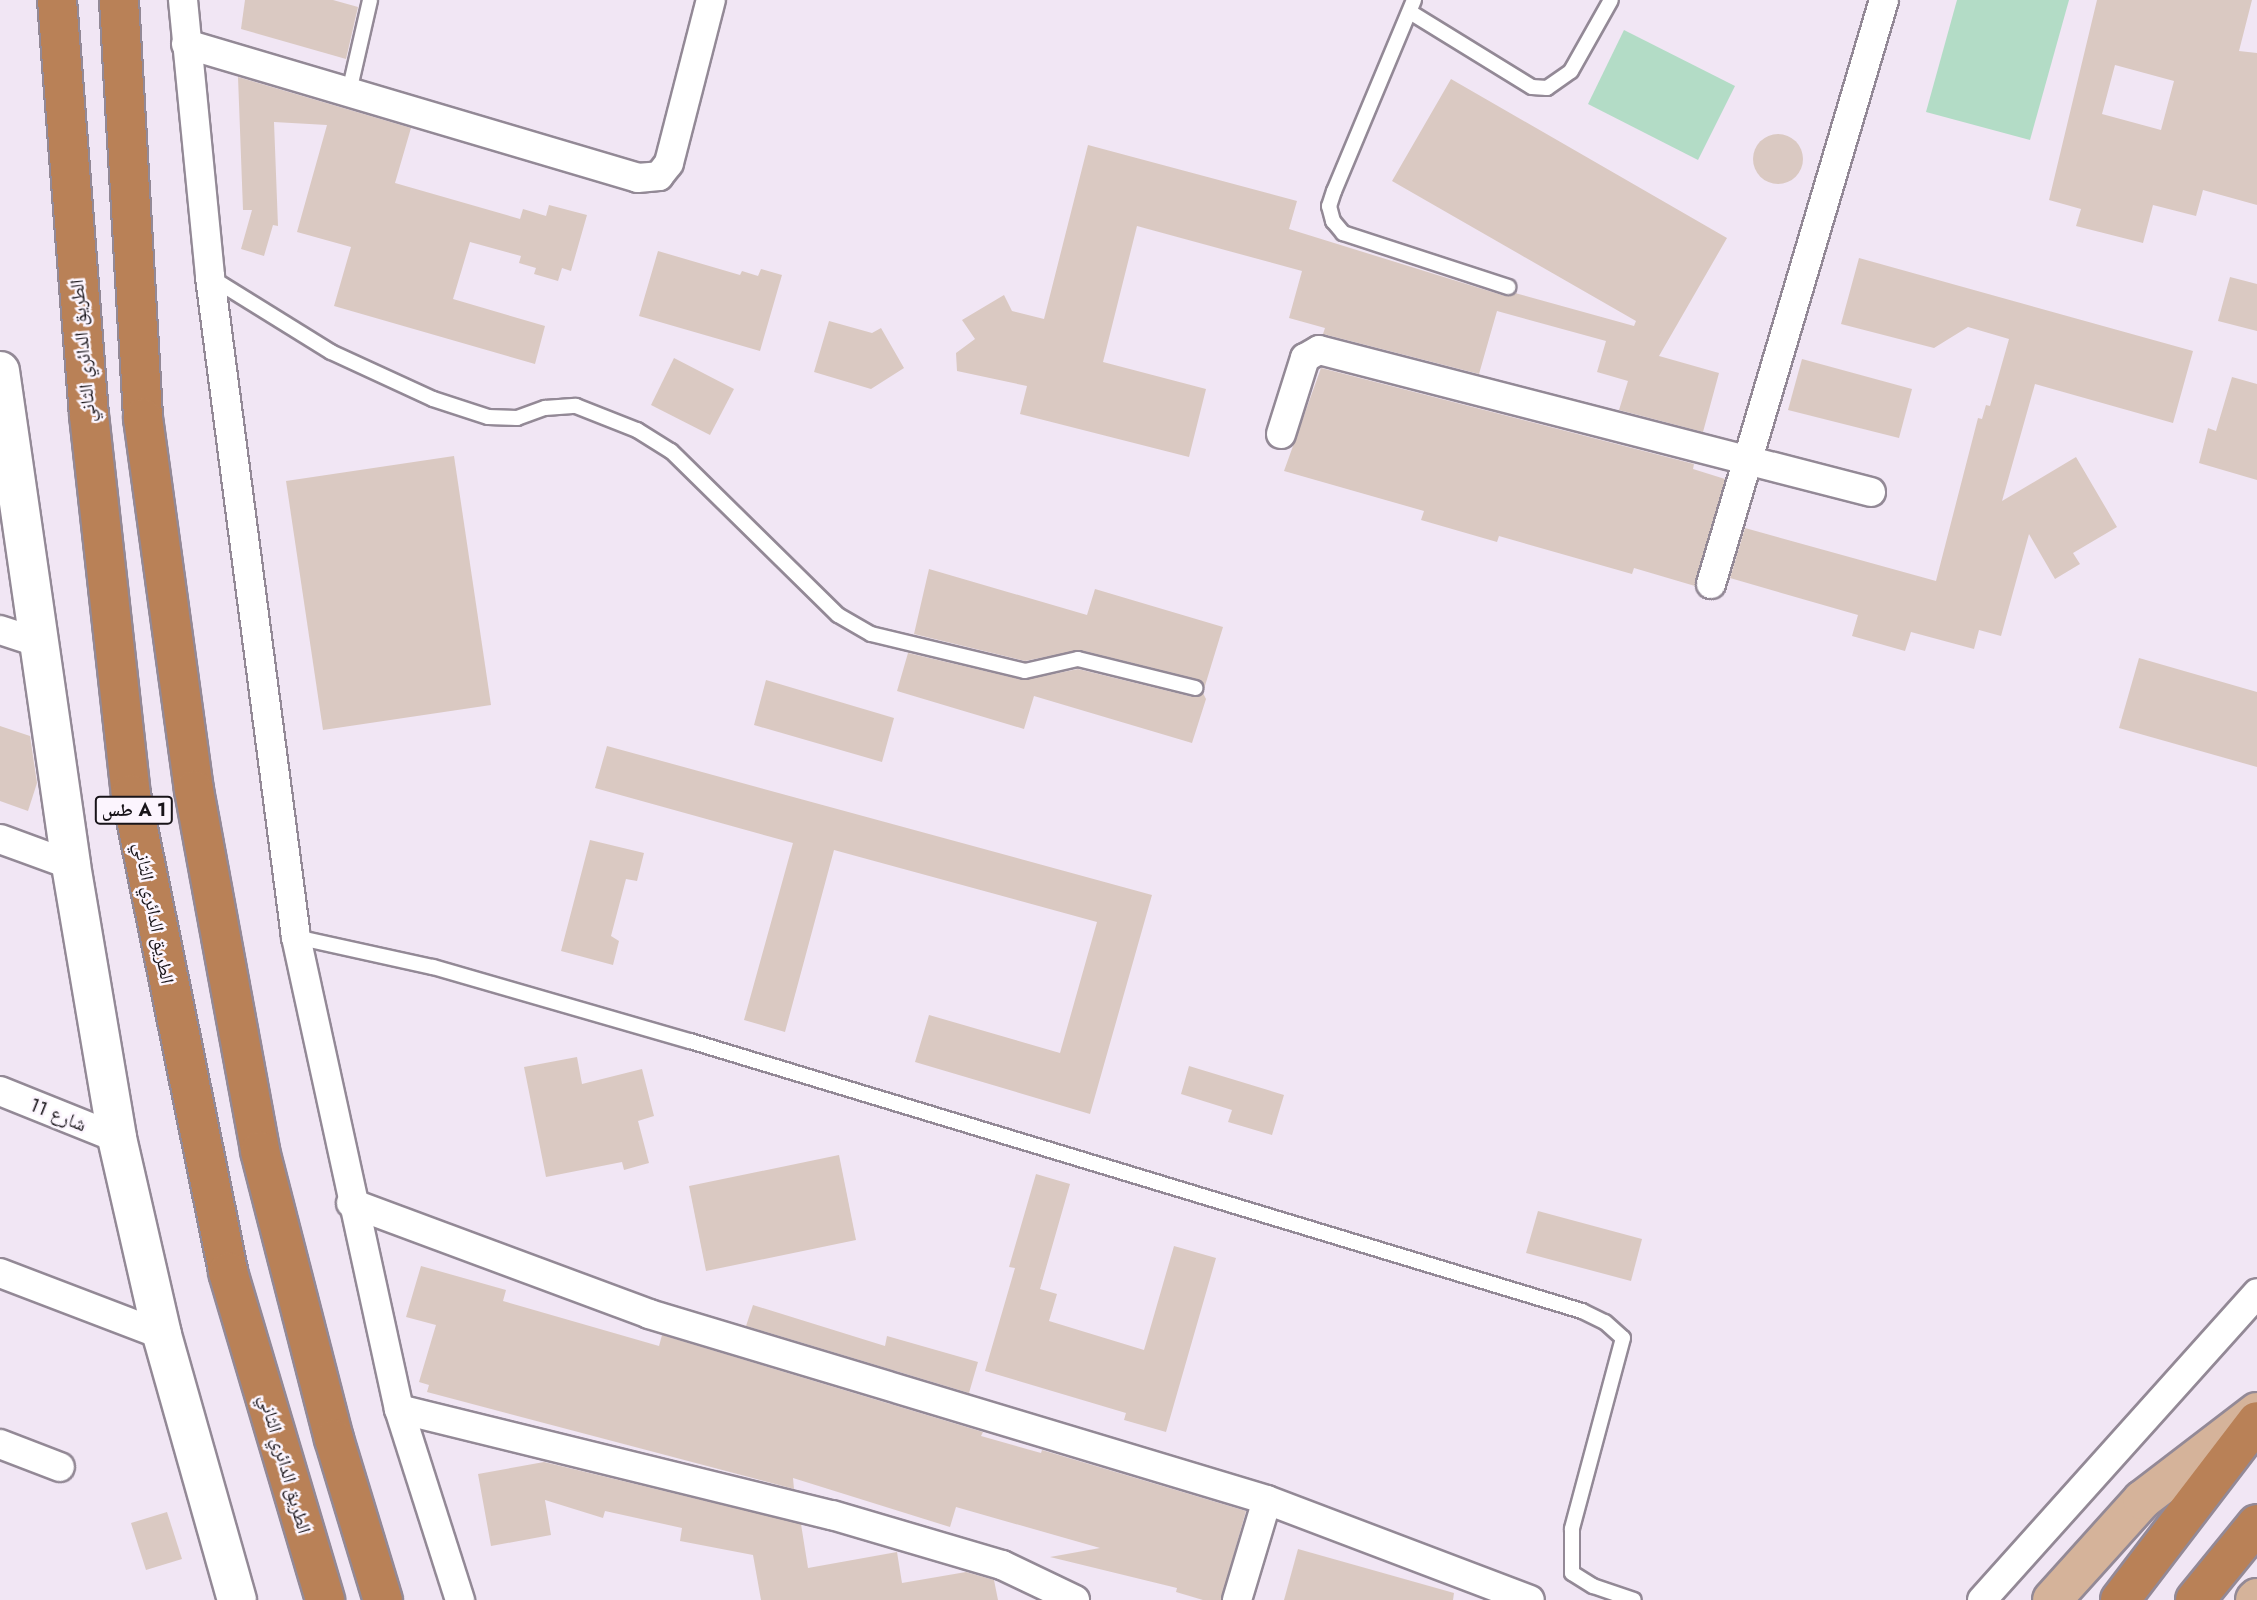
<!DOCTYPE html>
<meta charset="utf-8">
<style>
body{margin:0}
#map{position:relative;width:2257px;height:1600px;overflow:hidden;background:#f1e6f4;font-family:Jost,"Noto Naskh Arabic",sans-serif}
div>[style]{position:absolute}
.green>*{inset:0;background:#b3dcc6}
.building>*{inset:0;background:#dac9c2}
.round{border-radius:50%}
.roads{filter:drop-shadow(2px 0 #938996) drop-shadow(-2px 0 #938996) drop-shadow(0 2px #938996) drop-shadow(0 -2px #938996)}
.lane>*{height:14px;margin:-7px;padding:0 7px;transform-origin:7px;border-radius:7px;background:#fff}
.street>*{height:28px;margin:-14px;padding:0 14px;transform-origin:14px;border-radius:14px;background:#fff}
.secondary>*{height:38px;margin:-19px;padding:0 19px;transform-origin:19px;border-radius:19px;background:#fff}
.primary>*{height:38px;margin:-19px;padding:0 19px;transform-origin:19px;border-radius:19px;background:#d5b39a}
.highway>*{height:38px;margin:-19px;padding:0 19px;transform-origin:19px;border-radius:19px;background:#b98157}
span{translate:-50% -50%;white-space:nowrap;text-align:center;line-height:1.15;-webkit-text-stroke:5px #fcf5fe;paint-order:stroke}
.shield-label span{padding:2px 5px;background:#fcf5fe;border:2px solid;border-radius:5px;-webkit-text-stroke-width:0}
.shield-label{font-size:18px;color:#181419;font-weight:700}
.street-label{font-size:19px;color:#181419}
</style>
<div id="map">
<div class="green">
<i style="clip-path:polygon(1957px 0,2069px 0,2030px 140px,1926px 112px)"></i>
<i style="clip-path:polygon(1624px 30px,1735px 86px,1698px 160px,1588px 104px)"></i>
</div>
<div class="building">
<i style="clip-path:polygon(245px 0,333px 0,358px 7px,346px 59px,241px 29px)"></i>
<i style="clip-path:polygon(evenodd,2097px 0,2252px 0,2239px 51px,2257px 53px,2257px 205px,2203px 190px,2196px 216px,2153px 205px,2143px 243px,2076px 226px,2081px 209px,2049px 200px,2097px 0,2115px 65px,2174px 81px,2161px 130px,2102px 114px,2115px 65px)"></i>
<i style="clip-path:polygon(238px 77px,411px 128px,395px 183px,520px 219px,523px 209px,546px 216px,549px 205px,587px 215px,571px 271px,562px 268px,558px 281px,534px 274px,536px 268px,519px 263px,521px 256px,470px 242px,453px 299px,545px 326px,535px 364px,334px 306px,351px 247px,297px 232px,327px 125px,274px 122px,278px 226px,273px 225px,264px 256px,241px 249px,252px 210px,243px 210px)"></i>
<i style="clip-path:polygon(1451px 79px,1727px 238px,1659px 356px,1719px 373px,1703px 432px,1619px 410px,1628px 381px,1597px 372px,1606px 341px,1497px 311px,1479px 374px,1323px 334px,1325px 328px,1289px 318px,1302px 271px,1137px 226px,1103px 362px,1206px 389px,1189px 457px,1020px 414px,1027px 386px,957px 371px,956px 353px,975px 339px,962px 320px,1004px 295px,1012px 311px,1044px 319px,1088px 145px,1297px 201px,1289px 229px,1505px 296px,1515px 293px,1634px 326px,1636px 321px,1392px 181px)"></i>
<i class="round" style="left:1753px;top:134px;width:50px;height:50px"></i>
<i style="clip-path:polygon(658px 251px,740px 275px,742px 271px,758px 276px,761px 269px,782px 275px,760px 351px,639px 316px)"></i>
<i style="clip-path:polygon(1859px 258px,2193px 351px,2173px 423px,2035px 384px,2002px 501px,2076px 457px,2117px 527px,2073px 553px,2080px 564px,2055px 579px,2029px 534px,2001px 636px,1979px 630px,1974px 649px,1911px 632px,1905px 651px,1852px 636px,1858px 615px,1730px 578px,1745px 528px,1936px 581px,1978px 418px,1982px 419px,1986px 405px,1990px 406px,2009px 339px,1968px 327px,1934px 348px,1841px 324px)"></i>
<i style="clip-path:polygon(2230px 277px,2257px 284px,2257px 331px,2218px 321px)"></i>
<i style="clip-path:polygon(829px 321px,872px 333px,881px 328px,904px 368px,871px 389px,814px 372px)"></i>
<i style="clip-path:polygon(674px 358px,734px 389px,710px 435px,651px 405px)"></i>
<i style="clip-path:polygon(1802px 359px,1912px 389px,1899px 438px,1788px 410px)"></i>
<i style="clip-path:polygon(1321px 368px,1694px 464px,1693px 469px,1725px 479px,1695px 586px,1634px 568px,1632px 574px,1499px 536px,1497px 542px,1421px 520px,1424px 511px,1284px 471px)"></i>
<i style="clip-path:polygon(2232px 377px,2257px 384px,2257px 480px,2199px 463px,2208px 428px,2216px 431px)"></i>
<i style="clip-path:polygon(454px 456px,491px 705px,323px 730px,286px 481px)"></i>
<i style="clip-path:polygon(929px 569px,1087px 615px,1095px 589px,1223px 627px,1204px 689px,1197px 679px,1080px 650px,1025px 661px,914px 634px)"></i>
<i style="clip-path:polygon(908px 653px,1023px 680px,1078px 669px,1193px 697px,1203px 693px,1206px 699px,1192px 743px,1034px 696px,1024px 729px,897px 691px)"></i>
<i style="clip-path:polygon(2139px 658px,2257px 692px,2257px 767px,2119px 728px)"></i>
<i style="clip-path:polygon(766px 680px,894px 718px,882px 762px,754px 725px)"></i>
<i style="clip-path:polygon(0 726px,30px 736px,37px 783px,28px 811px,0 801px)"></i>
<i style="clip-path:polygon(607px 746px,1152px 895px,1090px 1114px,915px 1062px,929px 1015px,1060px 1053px,1097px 922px,834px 850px,785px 1032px,744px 1020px,793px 843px,595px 788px)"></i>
<i style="clip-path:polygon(590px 840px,644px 853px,637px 881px,626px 879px,611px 936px,619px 941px,613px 965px,561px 951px)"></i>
<i style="clip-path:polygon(577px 1057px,582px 1084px,642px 1069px,654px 1116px,638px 1121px,649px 1163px,624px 1170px,622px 1162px,546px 1177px,524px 1067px)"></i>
<i style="clip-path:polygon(1189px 1066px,1284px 1095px,1272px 1135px,1228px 1122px,1232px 1110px,1181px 1094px)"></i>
<i style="clip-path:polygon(839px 1155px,856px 1240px,706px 1271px,689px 1186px)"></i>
<i style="clip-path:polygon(1036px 1174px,1070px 1184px,1040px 1289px,1057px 1294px,1049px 1321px,1144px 1350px,1174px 1246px,1216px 1258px,1166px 1432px,1124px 1420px,1126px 1413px,985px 1371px,1015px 1268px,1009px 1267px)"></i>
<i style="clip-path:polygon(1538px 1211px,1642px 1239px,1631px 1281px,1526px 1253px)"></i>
<i style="clip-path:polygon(421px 1266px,506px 1290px,503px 1301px,659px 1346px,662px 1335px,983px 1432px,981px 1436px,1041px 1453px,1042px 1450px,1246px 1511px,1221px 1600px,1203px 1600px,1176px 1592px,1177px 1588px,1050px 1557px,1100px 1548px,956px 1507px,950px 1527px,793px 1478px,794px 1489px,427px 1392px,429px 1385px,419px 1382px,436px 1325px,406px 1317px)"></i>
<i style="clip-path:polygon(753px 1305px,885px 1346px,887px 1336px,978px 1362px,969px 1393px,746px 1326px)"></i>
<i style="clip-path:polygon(544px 1462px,801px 1524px,808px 1568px,897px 1552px,902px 1583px,966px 1572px,994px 1580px,998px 1600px,761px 1600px,753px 1555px,680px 1541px,682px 1528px,605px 1511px,603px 1518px,545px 1500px,551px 1535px,491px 1546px,478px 1474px)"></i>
<i style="clip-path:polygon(167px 1512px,182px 1559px,146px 1570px,131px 1523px)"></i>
<i style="clip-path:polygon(1298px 1549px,1454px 1593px,1453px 1600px,1284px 1600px)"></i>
</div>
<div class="roads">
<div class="lane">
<i style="left:1414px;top:0;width:207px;rotate:112.7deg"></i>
<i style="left:1334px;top:191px;width:16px;rotate:108deg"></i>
<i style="left:1329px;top:206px;width:16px;rotate:75deg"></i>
<i style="left:1333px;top:221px;width:16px;rotate:50deg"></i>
<i style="left:1343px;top:233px;width:174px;rotate:18.1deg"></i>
<i style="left:1410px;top:12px;width:143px;rotate:31.6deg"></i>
<i style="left:1532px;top:87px;width:15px;rotate:4deg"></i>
<i style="left:1547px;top:88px;width:29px;rotate:-35deg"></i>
<i style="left:1571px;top:71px;width:81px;rotate:-60.6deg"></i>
<i style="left:349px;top:92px;width:94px;rotate:-77.1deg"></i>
<i style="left:210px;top:277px;width:142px;rotate:31.8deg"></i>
<i style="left:331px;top:352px;width:112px;rotate:24.7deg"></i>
<i style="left:433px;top:399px;width:58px;rotate:18.1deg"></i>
<i style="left:488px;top:417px;width:29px;rotate:2deg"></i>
<i style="left:517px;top:418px;width:30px;rotate:-20deg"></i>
<i style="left:545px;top:408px;width:31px;rotate:-4deg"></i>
<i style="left:576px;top:406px;width:66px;rotate:21.5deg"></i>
<i style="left:637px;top:430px;width:40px;rotate:32deg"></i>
<i style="left:671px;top:451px;width:234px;rotate:44.5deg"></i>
<i style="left:838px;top:615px;width:38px;rotate:30deg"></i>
<i style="left:871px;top:634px;width:158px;rotate:13.5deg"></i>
<i style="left:1025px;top:671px;width:54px;rotate:-12.8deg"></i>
<i style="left:1078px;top:659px;width:121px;rotate:13.9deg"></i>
<i style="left:296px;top:937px;width:140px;rotate:12.4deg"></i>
<i style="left:433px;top:967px;width:267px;rotate:16.1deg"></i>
<i style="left:690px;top:1041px;width:932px;rotate:16.84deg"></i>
<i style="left:1582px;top:1311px;width:25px;rotate:26deg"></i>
<i style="left:1605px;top:1322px;width:24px;rotate:42deg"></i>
<i style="left:1623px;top:1338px;width:198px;rotate:105deg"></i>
<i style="left:1572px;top:1529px;width:44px;rotate:90deg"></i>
<i style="left:1572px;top:1573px;width:25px;rotate:32deg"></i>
<i style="left:1593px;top:1586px;width:43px;rotate:18.9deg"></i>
</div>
<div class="street">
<i style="left:183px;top:0;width:278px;rotate:84.4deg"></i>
<i style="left:210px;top:277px;width:666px;rotate:82.58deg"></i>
<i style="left:296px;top:937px;width:483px;rotate:77.7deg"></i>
<i style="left:399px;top:1409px;width:201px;rotate:72.3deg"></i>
<i style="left:186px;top:44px;width:471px;rotate:16.5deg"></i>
<i style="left:638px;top:178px;width:21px;rotate:-5deg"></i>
<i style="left:659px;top:176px;width:16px;rotate:-52deg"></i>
<i style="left:669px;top:163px;width:168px;rotate:-75.6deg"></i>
<i style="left:1281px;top:434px;width:80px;rotate:-72.5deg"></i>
<i style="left:1305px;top:358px;width:16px;rotate:-30deg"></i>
<i style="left:1319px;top:350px;width:570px;rotate:14.43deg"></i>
<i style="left:1711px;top:584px;width:609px;rotate:-73.5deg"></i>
<i style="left:0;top:630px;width:39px;rotate:18deg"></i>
<i style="left:0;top:839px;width:76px;rotate:20.1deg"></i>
<i style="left:0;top:1091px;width:126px;rotate:21.9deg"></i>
<i style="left:351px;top:1203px;width:318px;rotate:20.4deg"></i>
<i style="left:649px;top:1314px;width:645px;rotate:16.75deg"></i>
<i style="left:1267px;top:1500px;width:281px;rotate:20.8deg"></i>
<i style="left:0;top:1273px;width:173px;rotate:20.9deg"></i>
<i style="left:399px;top:1409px;width:446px;rotate:13.8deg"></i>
<i style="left:832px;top:1515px;width:177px;rotate:16.4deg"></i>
<i style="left:1002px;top:1565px;width:81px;rotate:25.6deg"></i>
<i style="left:0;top:1444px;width:64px;rotate:21deg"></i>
<i style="left:1237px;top:1600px;width:104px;rotate:-73.3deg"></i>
<i style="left:1982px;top:1600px;width:412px;rotate:-48.1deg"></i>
</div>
<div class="secondary">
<i style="left:0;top:371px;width:499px;rotate:81.8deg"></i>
<i style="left:71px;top:865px;width:277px;rotate:80.4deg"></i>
<i style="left:117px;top:1138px;width:202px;rotate:77.1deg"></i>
<i style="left:162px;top:1335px;width:275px;rotate:74.2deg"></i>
</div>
<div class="primary">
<i style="left:2052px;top:1600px;width:135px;rotate:-48deg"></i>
<i style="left:2142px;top:1500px;width:145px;rotate:-37.4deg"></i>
<i style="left:2255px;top:1600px;width:3px;rotate:-45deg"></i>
</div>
<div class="highway">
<i style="left:57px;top:0;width:416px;rotate:85.6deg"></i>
<i style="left:89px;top:415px;width:381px;rotate:83.7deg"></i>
<i style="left:131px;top:794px;width:488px;rotate:78.5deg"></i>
<i style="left:228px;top:1272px;width:342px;rotate:73.5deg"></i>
<i style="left:119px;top:0;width:419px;rotate:86.7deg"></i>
<i style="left:143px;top:418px;width:375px;rotate:82.2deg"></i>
<i style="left:194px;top:790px;width:367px;rotate:79.6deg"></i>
<i style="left:260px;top:1151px;width:297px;rotate:75.6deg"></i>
<i style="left:334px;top:1439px;width:168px;rotate:73.1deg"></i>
<i style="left:2120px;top:1600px;width:225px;rotate:-52.6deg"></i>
<i style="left:2195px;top:1600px;width:98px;rotate:-50.8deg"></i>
</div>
</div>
<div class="shield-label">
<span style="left:134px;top:810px">طس A 1</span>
</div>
<div class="street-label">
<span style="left:83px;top:351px;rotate:-95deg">الطريق الدائري الثاني</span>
<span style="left:154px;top:913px;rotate:79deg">الطريق الدائري الثاني</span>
<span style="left:58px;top:1115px;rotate:22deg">شارع 11</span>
<span style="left:285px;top:1464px;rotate:74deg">الطريق الدائري الثاني</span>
</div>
</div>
